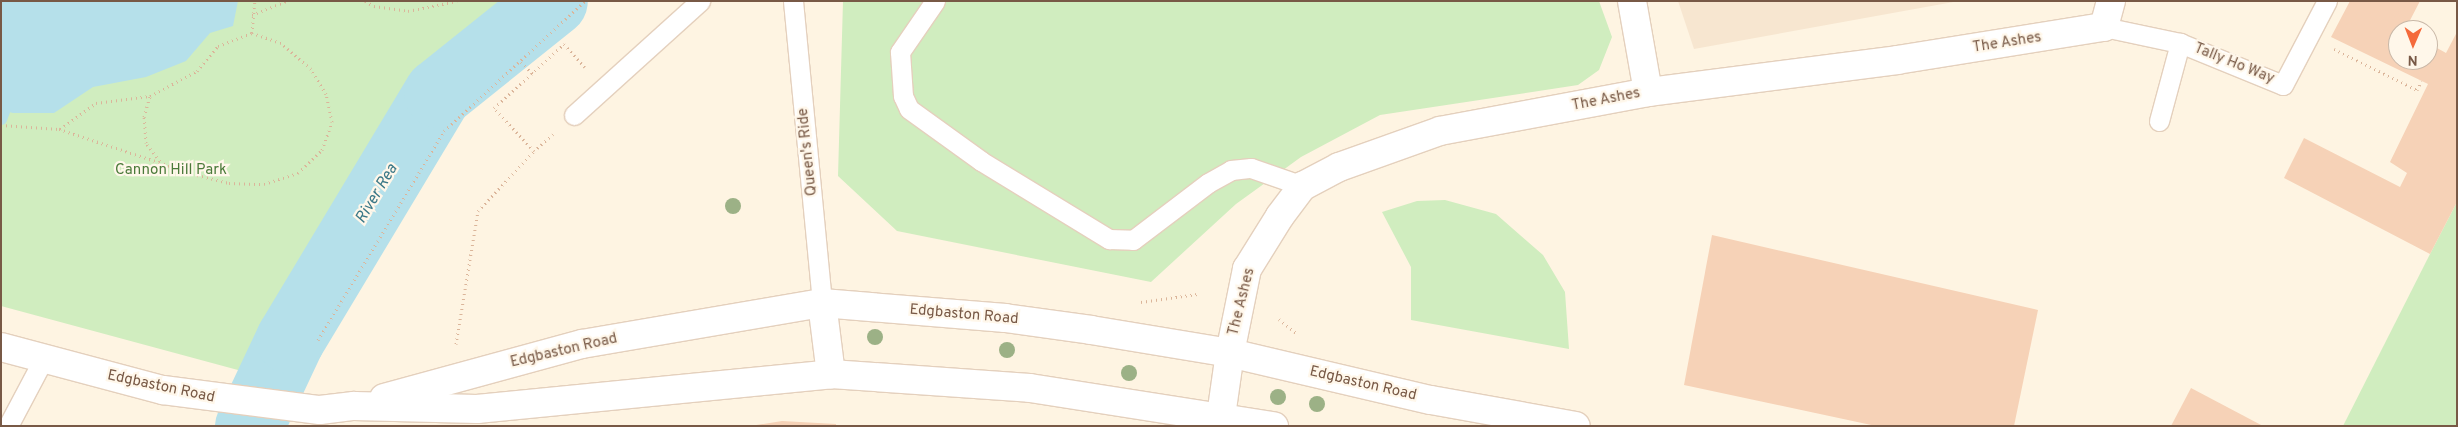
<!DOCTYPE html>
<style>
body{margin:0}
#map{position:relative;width:2458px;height:427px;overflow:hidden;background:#fef4e2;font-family:Overpass,sans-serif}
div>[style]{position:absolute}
.residential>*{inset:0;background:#f7e6d0}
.green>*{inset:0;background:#d0edbf}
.water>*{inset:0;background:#b5e0ea}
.stream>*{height:11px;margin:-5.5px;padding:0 5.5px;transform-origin:5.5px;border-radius:5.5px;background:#b5e0ea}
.river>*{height:69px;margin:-34.5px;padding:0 34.5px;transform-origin:34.5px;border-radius:34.5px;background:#b5e0ea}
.building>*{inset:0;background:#f6d2b7}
.path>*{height:3px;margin-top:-1.5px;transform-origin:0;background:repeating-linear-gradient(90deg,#dbb59a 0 1px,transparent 0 5px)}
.roads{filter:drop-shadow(1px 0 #e4d0bd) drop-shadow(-1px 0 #e4d0bd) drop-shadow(0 1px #e4d0bd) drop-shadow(0 -1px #e4d0bd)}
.lane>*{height:19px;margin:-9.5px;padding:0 9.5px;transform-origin:9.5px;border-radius:9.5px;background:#fff}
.street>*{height:28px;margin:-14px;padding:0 14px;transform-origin:14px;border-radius:14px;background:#fff}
.secondary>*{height:28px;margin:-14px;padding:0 14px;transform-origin:14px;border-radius:14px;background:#fff}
.trees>*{width:16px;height:16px;margin:-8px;border-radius:50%;background:#9cb186}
span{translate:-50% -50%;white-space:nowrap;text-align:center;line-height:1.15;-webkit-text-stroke:4.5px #fff7ea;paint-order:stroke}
.street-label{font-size:15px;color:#785946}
.park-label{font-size:15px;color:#4b7a3a}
.water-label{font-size:16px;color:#3b7887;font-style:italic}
.frame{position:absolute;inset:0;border:2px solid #785946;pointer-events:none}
.north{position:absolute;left:2388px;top:20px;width:50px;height:50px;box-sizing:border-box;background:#fff7ea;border:1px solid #c9b8a8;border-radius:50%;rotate:181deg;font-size:14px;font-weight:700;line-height:20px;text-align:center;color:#785946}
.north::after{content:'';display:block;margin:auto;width:18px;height:22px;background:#f46a3b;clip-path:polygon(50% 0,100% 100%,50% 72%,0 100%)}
</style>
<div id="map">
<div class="residential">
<i style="clip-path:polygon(1678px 1px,1959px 1px,1694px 49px)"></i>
</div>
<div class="green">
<i style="clip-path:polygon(1px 1px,526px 1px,420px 87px,249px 373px,1px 306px)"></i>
<i style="clip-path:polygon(843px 1px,1599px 1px,1612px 37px,1599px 70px,1578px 85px,1380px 115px,1301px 157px,1236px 204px,1151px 282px,897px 231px,838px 176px)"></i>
<i style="clip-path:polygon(1445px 200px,1496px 214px,1543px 255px,1565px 292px,1569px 349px,1411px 320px,1411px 267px,1382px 212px,1417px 201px)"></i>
<i style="clip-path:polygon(2457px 202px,2457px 426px,2343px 426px,2430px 254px)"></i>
</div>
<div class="water">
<i style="clip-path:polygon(1px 1px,238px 1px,233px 26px,210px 33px,186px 61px,146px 77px,93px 87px,54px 113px,13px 113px,1px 110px)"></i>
</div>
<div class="stream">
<i style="left:1px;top:119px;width:9px;rotate:-69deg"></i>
</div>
<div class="river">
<i style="left:249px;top:426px;width:96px;rotate:-64.8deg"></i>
<i style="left:290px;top:339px;width:287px;rotate:-59deg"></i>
<i style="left:438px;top:93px;width:147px;rotate:-38.7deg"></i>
</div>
<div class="building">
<i style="clip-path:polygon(2350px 1px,2420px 1px,2405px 30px,2398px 30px,2398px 60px,2428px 60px,2428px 43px,2446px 53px,2457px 32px,2457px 202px,2430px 254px,2284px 178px,2304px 138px,2400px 187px,2407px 173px,2390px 162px,2428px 84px,2331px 37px)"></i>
<i style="clip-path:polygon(1712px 235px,2038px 310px,2014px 426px,1876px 426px,1684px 385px)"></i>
<i style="clip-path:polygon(2191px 388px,2263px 426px,2171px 426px)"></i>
<i style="clip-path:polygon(782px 421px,836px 424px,836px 426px,750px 426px)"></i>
</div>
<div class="path">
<i style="left:365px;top:1px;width:10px;rotate:29deg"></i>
<i style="left:374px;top:6px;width:34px;rotate:8deg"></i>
<i style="left:408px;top:11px;width:50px;rotate:-11.5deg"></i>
<i style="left:252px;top:15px;width:37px;rotate:-22deg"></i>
<i style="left:2334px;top:49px;width:93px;rotate:26.3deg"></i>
<i style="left:2417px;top:90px;width:10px;rotate:-66deg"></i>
<i style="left:521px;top:62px;width:17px;rotate:45deg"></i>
<i style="left:1px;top:125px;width:58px;rotate:3.9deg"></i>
<i style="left:59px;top:129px;width:145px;rotate:18.4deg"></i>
<i style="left:197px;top:175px;width:33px;rotate:14deg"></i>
<i style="left:229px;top:183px;width:35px;rotate:2deg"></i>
<i style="left:264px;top:184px;width:36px;rotate:-18deg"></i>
<i style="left:298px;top:173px;width:33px;rotate:-44deg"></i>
<i style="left:322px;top:150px;width:30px;rotate:-70deg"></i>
<i style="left:332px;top:122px;width:29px;rotate:-102deg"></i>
<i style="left:326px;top:94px;width:29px;rotate:-121deg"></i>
<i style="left:311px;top:69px;width:40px;rotate:-139deg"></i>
<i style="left:281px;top:43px;width:31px;rotate:-161deg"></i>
<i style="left:252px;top:33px;width:32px;rotate:-85deg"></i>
<i style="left:60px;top:129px;width:44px;rotate:-35.8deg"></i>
<i style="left:96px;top:103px;width:54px;rotate:-7.4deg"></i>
<i style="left:553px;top:134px;width:25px;rotate:138deg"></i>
<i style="left:534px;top:151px;width:59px;rotate:-132.9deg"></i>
<i style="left:494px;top:108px;width:95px;rotate:-42.4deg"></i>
<i style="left:564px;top:44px;width:31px;rotate:48deg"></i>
<i style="left:160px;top:161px;width:23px;rotate:-128deg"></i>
<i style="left:146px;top:143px;width:26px;rotate:-94deg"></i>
<i style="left:144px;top:117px;width:22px;rotate:-74deg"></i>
<i style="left:150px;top:96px;width:53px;rotate:-28deg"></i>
<i style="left:197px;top:71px;width:33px;rotate:-50deg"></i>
<i style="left:218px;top:46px;width:36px;rotate:-21deg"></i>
<i style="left:1141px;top:302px;width:57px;rotate:-8.1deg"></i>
<i style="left:1279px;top:319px;width:22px;rotate:39deg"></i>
<i style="left:318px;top:340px;width:244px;rotate:-58.9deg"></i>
<i style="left:444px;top:131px;width:192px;rotate:-42.7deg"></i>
<i style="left:456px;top:344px;width:135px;rotate:-80.6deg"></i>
<i style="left:478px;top:211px;width:82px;rotate:-47deg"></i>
</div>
<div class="roads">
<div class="lane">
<i style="left:793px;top:1px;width:303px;rotate:84.5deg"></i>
<i style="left:935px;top:1px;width:62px;rotate:124.5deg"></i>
<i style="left:900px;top:52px;width:44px;rotate:86.1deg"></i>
<i style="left:903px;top:96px;width:14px;rotate:65deg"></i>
<i style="left:909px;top:109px;width:89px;rotate:35.8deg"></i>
<i style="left:981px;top:161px;width:150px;rotate:31.4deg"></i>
<i style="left:1109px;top:239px;width:24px;rotate:2deg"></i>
<i style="left:1133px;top:240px;width:94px;rotate:-37.2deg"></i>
<i style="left:1208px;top:183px;width:26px;rotate:-29deg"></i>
<i style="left:1231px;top:170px;width:20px;rotate:-6deg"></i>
<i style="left:1251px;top:168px;width:55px;rotate:19.1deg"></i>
<i style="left:2104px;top:27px;width:78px;rotate:11.9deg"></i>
<i style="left:2180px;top:43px;width:111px;rotate:22.2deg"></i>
<i style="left:2283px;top:85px;width:95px;rotate:-62.4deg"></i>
<i style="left:574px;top:115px;width:170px;rotate:-42.1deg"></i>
<i style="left:2159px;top:121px;width:81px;rotate:-74.9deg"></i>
<i style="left:8px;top:426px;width:75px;rotate:-62.1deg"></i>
</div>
<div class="street">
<i style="left:1632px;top:1px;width:92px;rotate:80deg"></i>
<i style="left:1230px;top:353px;width:86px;rotate:-78.6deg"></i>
<i style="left:1247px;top:269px;width:62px;rotate:-58.1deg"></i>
<i style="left:1280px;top:216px;width:38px;rotate:-53deg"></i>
<i style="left:1303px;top:186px;width:41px;rotate:-27.8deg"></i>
<i style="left:1339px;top:167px;width:107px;rotate:-19.6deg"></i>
<i style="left:1440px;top:131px;width:212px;rotate:-10.6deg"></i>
<i style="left:1648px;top:92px;width:251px;rotate:-7.3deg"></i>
<i style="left:1897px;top:60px;width:210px;rotate:-9.1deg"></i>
<i style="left:2104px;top:27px;width:27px;rotate:-75deg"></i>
</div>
<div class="secondary">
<i style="left:822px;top:303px;width:72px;rotate:82.8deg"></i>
<i style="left:1px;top:347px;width:168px;rotate:14.9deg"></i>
<i style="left:163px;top:390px;width:158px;rotate:7.3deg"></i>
<i style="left:320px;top:410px;width:34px;rotate:-7deg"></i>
<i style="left:354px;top:406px;width:123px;rotate:1.4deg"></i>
<i style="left:477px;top:409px;width:356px;rotate:-5.6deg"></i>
<i style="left:831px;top:374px;width:199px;rotate:4deg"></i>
<i style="left:1030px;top:388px;width:247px;rotate:8.9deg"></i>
<i style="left:384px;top:398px;width:205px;rotate:-15.3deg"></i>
<i style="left:582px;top:344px;width:243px;rotate:-9.7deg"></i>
<i style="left:822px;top:303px;width:184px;rotate:4.7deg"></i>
<i style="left:1005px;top:318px;width:87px;rotate:7.9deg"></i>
<i style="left:1091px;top:330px;width:141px;rotate:9.4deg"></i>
<i style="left:1230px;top:353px;width:206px;rotate:13.2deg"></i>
<i style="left:1431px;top:400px;width:147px;rotate:10.2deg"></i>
<i style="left:1221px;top:416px;width:64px;rotate:-81.9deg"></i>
</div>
</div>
<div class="trees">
<i style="left:733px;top:206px"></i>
<i style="left:875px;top:337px"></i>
<i style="left:1007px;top:350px"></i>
<i style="left:1129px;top:373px"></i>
<i style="left:1278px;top:397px"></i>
<i style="left:1317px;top:404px"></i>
</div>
<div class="street-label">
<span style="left:2007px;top:43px;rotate:-9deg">The Ashes</span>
<span style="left:2234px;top:64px;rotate:22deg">Tally Ho Way</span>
<span style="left:1606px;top:100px;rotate:-11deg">The Ashes</span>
<span style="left:808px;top:152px;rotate:-96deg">Queen's Ride</span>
<span style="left:1242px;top:302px;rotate:-76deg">The Ashes</span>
<span style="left:964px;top:315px;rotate:5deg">Edgbaston Road</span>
<span style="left:564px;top:351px;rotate:-13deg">Edgbaston Road</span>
<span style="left:1363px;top:384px;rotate:13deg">Edgbaston Road</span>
<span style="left:161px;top:387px;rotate:12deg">Edgbaston Road</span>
</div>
<div class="park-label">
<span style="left:171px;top:171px">Cannon Hill Park</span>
</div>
<div class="water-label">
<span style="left:377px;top:194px;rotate:-59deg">River Rea</span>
</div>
<div class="frame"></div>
<div class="north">N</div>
</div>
